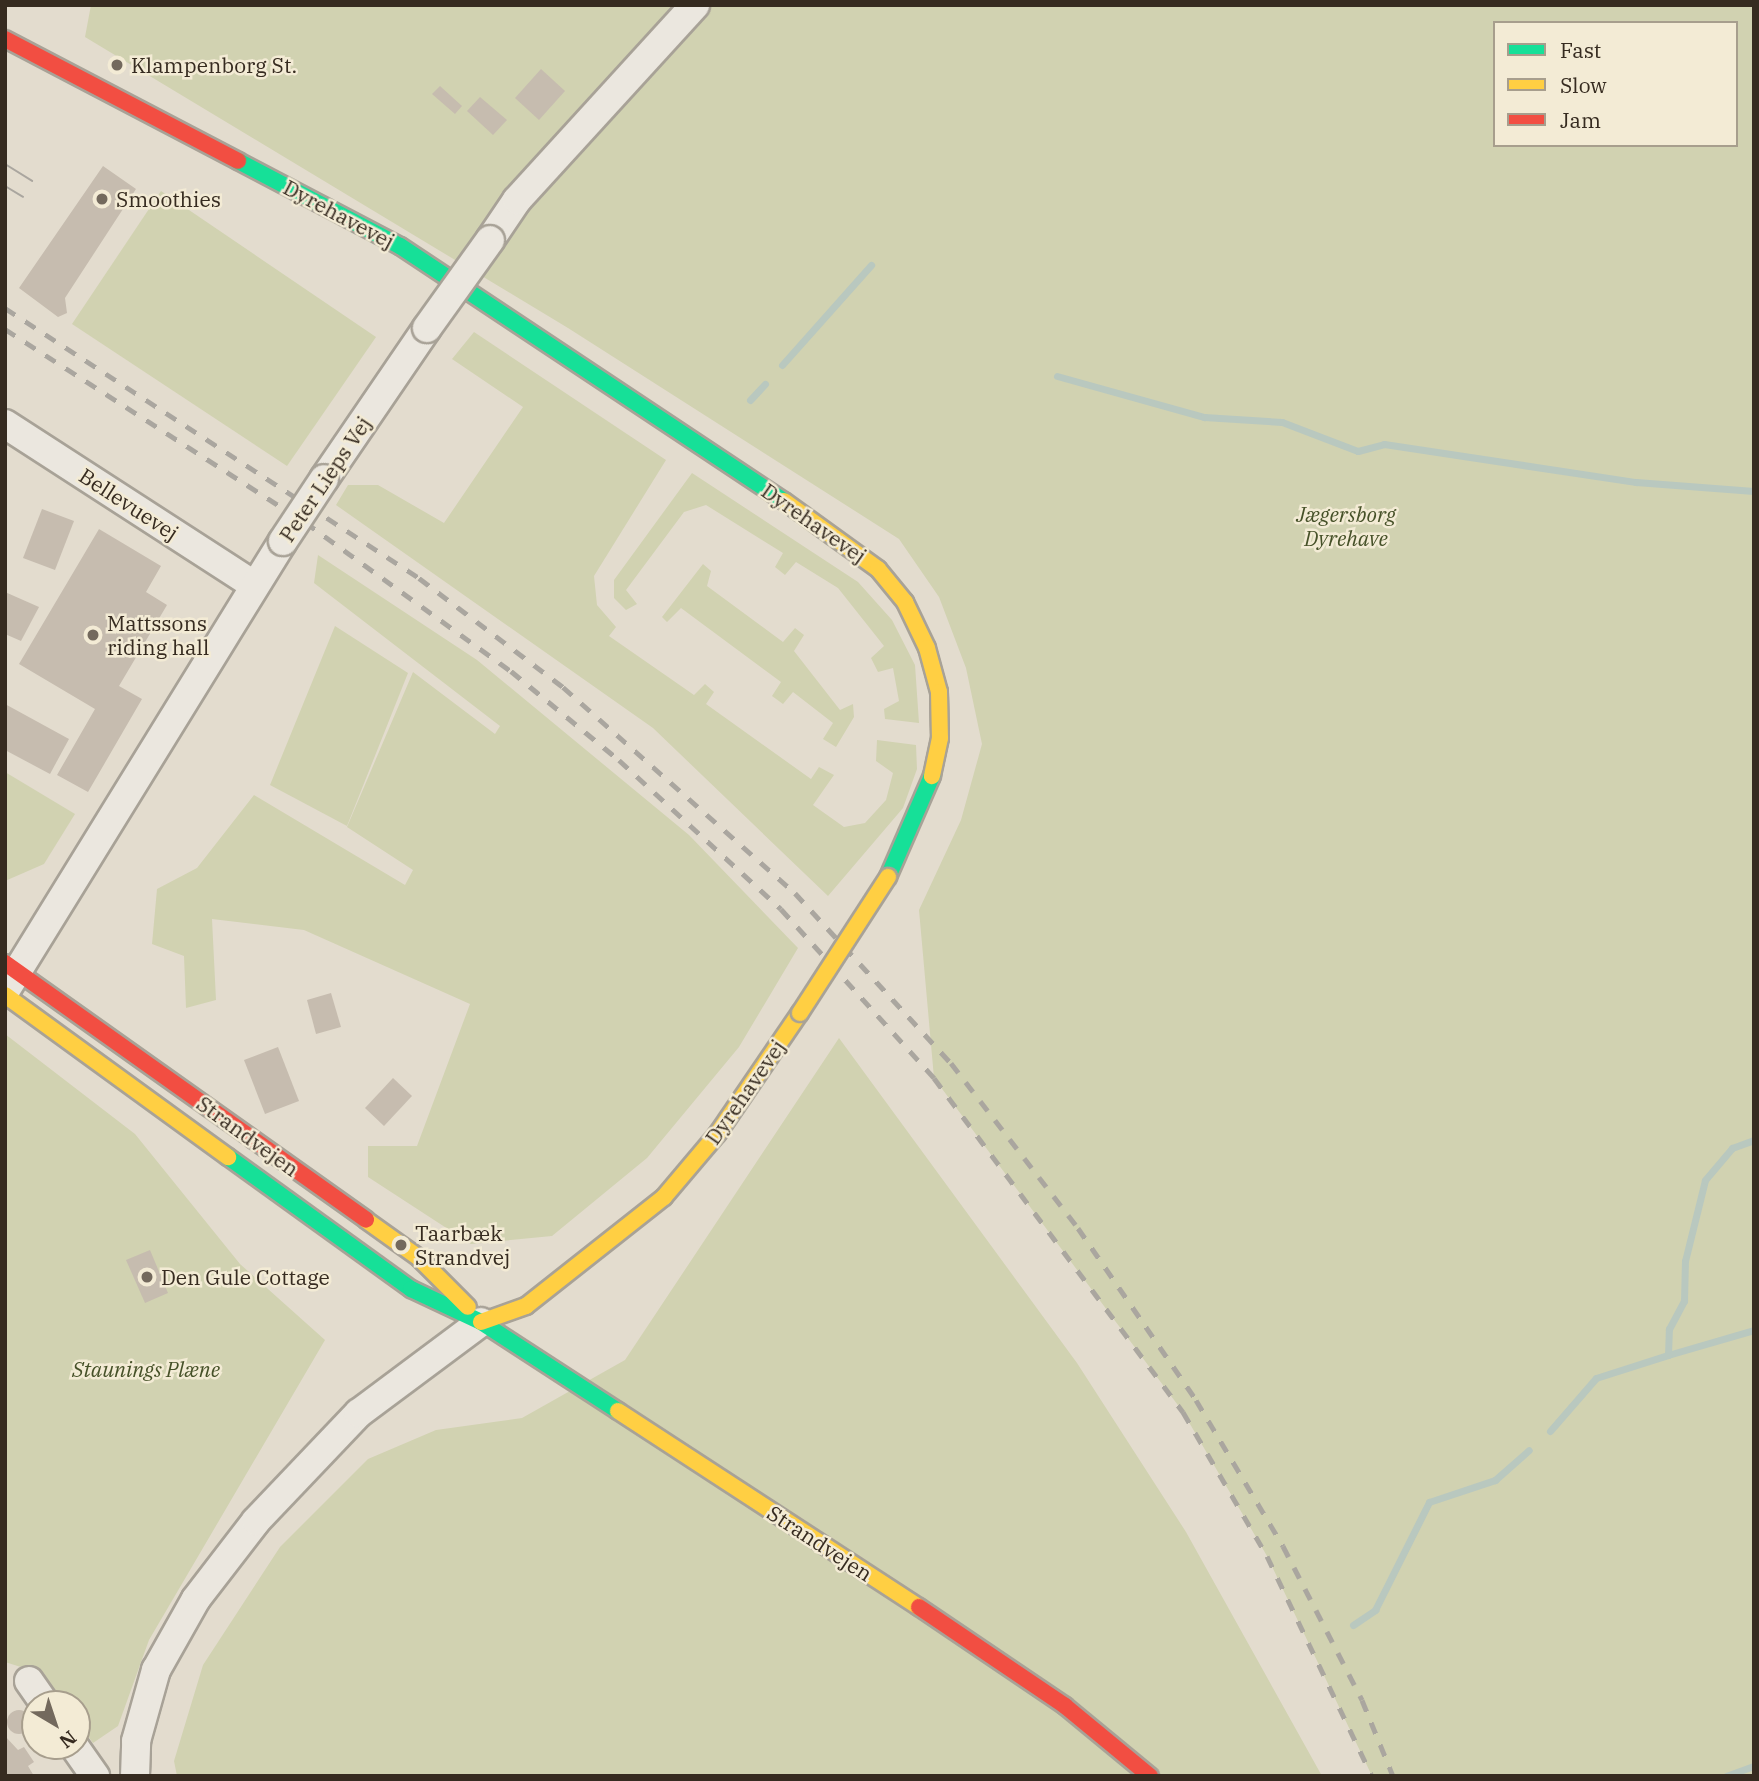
<!DOCTYPE html>
<meta charset="utf-8">
<style>
body{margin:0}
#map{position:relative;width:1759px;height:1781px;overflow:hidden;background:#e3dcce;font-family:"IBM Plex Serif",serif}
div>[style]{position:absolute}
.green>*{inset:0;background:#d1d2b1}
.stream>*{height:7px;margin:-3.5px;padding:0 3.5px;transform-origin:3.5px;border-radius:3.5px;background:#b9c8bf}
.building>*{inset:0;background:#c6bcaf}
.round{border-radius:50%}
.roads{filter:drop-shadow(2px 0 #a8a297) drop-shadow(-2px 0 #a8a297) drop-shadow(0 2px #a8a297) drop-shadow(0 -2px #a8a297)}
.street>*{height:28px;margin:-14px;padding:0 14px;transform-origin:14px;border-radius:14px;background:#ebe7df}
.fast>*{height:16px;margin:-8px;padding:0 8px;transform-origin:8px;border-radius:8px;background:#16e098}
.slow>*{height:16px;margin:-8px;padding:0 8px;transform-origin:8px;border-radius:8px;background:#ffcf43}
.jam>*{height:16px;margin:-8px;padding:0 8px;transform-origin:8px;border-radius:8px;background:#f24e42}
.tram>*{height:2px;margin:-1px;padding:0 1px;transform-origin:1px;border-radius:1px;background:#aaa69f}
.rail>*{height:5px;margin-top:-2.5px;transform-origin:0;background:repeating-linear-gradient(90deg,#aaa69f 0 12px,transparent 0 24px)}
.bridges{filter:drop-shadow(2px 0 #a8a297) drop-shadow(-2px 0 #a8a297) drop-shadow(0 2px #a8a297) drop-shadow(0 -2px #a8a297)}
.street-bridge>*{height:28px;margin:-14px;padding:0 14px;transform-origin:14px;border-radius:14px;background:#ebe7df}
.slow-bridge>*{height:16px;margin:-8px;padding:0 8px;transform-origin:8px;border-radius:8px;background:#ffcf43}
.dots>*{width:19px;height:19px;translate:-50% -50%;box-sizing:border-box;border:4px solid #f3ebd5;border-radius:50%}
span{translate:-50% -50%;white-space:nowrap;text-align:center;line-height:1.15;-webkit-text-stroke:5px #f3ebd5;paint-order:stroke}
.poi-label{font-size:21px;color:#362b20}
.left{translate:0 -50%;text-align:left}
.street-label{font-size:21px;color:#362b20}
.park-label{font-size:21px;color:#465128;font-style:italic}
.frame{position:absolute;inset:0;border:7px solid #362b20;pointer-events:none}
.legend{position:absolute;left:1493px;top:21px;width:245px;height:126px;box-sizing:border-box;background:#f3ebd5;border:2px solid #a79e8d;margin:0;padding:9px 12px;list-style:none;font-size:21px;color:#362b20}
.legend li{display:flex;align-items:center;gap:14px;height:35px}
.legend b{width:35px;border:2px solid #a79e8d}
.north{position:absolute;left:21px;top:1690px;width:70px;height:70px;box-sizing:border-box;background:#f3ebd5;border:2px solid #a79e8d;border-radius:50%;rotate:141deg;font-size:19px;font-weight:700;line-height:28px;text-align:center;color:#362b20}
.north::after{content:'';display:block;margin:auto;width:24px;height:32px;background:#73695d;clip-path:polygon(50% 0,100% 100%,50% 72%,0 100%)}
</style>
<div id="map">
<div class="green">
<i style="clip-path:polygon(evenodd,91px 5px,1754px 5px,1754px 1776px,1372px 1776px,1267px 1556px,1183px 1412px,934px 1078px,919px 910px,961px 820px,982px 744px,966px 668px,939px 597px,899px 539px,568px 328px,85px 37px,91px 5px,1495px 23px,1736px 23px,1736px 145px,1495px 145px,1495px 23px)"></i>
<i style="clip-path:polygon(161px 191px,376px 337px,287px 466px,72px 324px)"></i>
<i style="clip-path:polygon(474px 332px,666px 460px,594px 576px,597px 605px,616px 627px,609px 636px,694px 695px,705px 684px,714px 692px,706px 704px,811px 779px,819px 767px,834px 775px,813px 805px,844px 827px,865px 823px,886px 800px,893px 773px,876px 761px,877px 740px,916px 745px,917px 769px,903px 808px,828px 896px,653px 728px,336px 505px,348px 485px,378px 485px,444px 523px,523px 407px,452px 359px)"></i>
<i style="clip-path:polygon(692px 473px,858px 582px,892px 620px,915px 665px,919px 723px,885px 719px,884px 709px,899px 701px,893px 668px,878px 672px,871px 658px,884px 646px,838px 588px,796px 562px,785px 575px,775px 567px,783px 553px,706px 505px,684px 512px,626px 590px,637px 604px,626px 610px,614px 598px,614px 580px)"></i>
<i style="clip-path:polygon(318px 555px,477px 660px,689px 835px,798px 948px,739px 1047px,647px 1158px,552px 1236px,471px 1244px,368px 1177px,368px 1146px,417px 1146px,470px 1004px,304px 930px,212px 919px,216px 1000px,186px 1008px,184px 956px,152px 944px,157px 889px,197px 868px,254px 795px,405px 885px,413px 870px,347px 827px,413px 672px,495px 734px,500px 726px,314px 583px)"></i>
<i style="clip-path:polygon(703px 564px,711px 571px,707px 586px,783px 642px,795px 628px,804px 635px,794px 651px,840px 710px,853px 704px,854px 717px,836px 747px,823px 739px,833px 723px,793px 692px,783px 704px,772px 696px,781px 682px,681px 608px,667px 622px,662px 617px)"></i>
<i style="clip-path:polygon(335px 626px,408px 673px,347px 826px,270px 785px)"></i>
<i style="clip-path:polygon(5px 772px,75px 814px,44px 864px,5px 881px)"></i>
<i style="clip-path:polygon(5px 1034px,135px 1134px,240px 1264px,325px 1340px,149px 1640px,118px 1726px,93px 1743px,77px 1721px,77px 1704px,65px 1704px,43px 1674px,5px 1662px)"></i>
<i style="clip-path:polygon(839px 1038px,1077px 1363px,1186px 1532px,1322px 1776px,177px 1776px,174px 1761px,203px 1665px,280px 1547px,368px 1459px,436px 1430px,522px 1418px,625px 1360px)"></i>
</div>
<div class="stream">
<i style="left:782px;top:365px;width:134px;rotate:-48.3deg"></i>
<i style="left:1057px;top:376px;width:153px;rotate:15.6deg"></i>
<i style="left:1204px;top:417px;width:78px;rotate:3.7deg"></i>
<i style="left:1282px;top:422px;width:81px;rotate:20.9deg"></i>
<i style="left:1358px;top:451px;width:27px;rotate:-15deg"></i>
<i style="left:1384px;top:444px;width:255px;rotate:8.6deg"></i>
<i style="left:1636px;top:482px;width:118px;rotate:4.4deg"></i>
<i style="left:750px;top:400px;width:22px;rotate:-47deg"></i>
<i style="left:1668px;top:1355px;width:90px;rotate:-16.2deg"></i>
<i style="left:1550px;top:1431px;width:70px;rotate:-49deg"></i>
<i style="left:1596px;top:1378px;width:76px;rotate:-17.7deg"></i>
<i style="left:1668px;top:1355px;width:26px;rotate:-88deg"></i>
<i style="left:1669px;top:1329px;width:32px;rotate:-62deg"></i>
<i style="left:1684px;top:1301px;width:40px;rotate:-88.6deg"></i>
<i style="left:1685px;top:1261px;width:83px;rotate:-76.1deg"></i>
<i style="left:1705px;top:1180px;width:42px;rotate:-49.8deg"></i>
<i style="left:1732px;top:1148px;width:23px;rotate:-20deg"></i>
<i style="left:1353px;top:1625px;width:27px;rotate:-34deg"></i>
<i style="left:1375px;top:1610px;width:121px;rotate:-63.4deg"></i>
<i style="left:1429px;top:1502px;width:70px;rotate:-18.4deg"></i>
<i style="left:1495px;top:1480px;width:45px;rotate:-41.4deg"></i>
<i style="left:1726px;top:1776px;width:30px;rotate:-20deg"></i>
</div>
<div class="building">
<i style="clip-path:polygon(541px 69px,565px 91px,539px 120px,515px 98px)"></i>
<i style="clip-path:polygon(440px 86px,462px 106px,455px 114px,432px 94px)"></i>
<i style="clip-path:polygon(480px 97px,507px 120px,493px 135px,467px 111px)"></i>
<i style="clip-path:polygon(103px 166px,136px 189px,65px 298px,67px 313px,58px 317px,19px 288px)"></i>
<i style="clip-path:polygon(42px 509px,74px 521px,55px 570px,23px 558px)"></i>
<i style="clip-path:polygon(99px 529px,161px 566px,146px 592px,167px 605px,119px 686px,142px 699px,88px 792px,57px 775px,95px 709px,19px 664px)"></i>
<i style="clip-path:polygon(5px 592px,39px 607px,21px 641px,5px 634px)"></i>
<i style="clip-path:polygon(5px 704px,69px 739px,50px 774px,5px 750px)"></i>
<i style="clip-path:polygon(331px 993px,341px 1027px,316px 1034px,307px 1000px)"></i>
<i style="clip-path:polygon(278px 1047px,299px 1101px,265px 1114px,244px 1060px)"></i>
<i style="clip-path:polygon(393px 1078px,412px 1096px,384px 1126px,365px 1108px)"></i>
<i style="clip-path:polygon(150px 1250px,168px 1293px,145px 1303px,126px 1260px)"></i>
<i class="round" style="left:7px;top:1710px;width:24px;height:24px"></i>
<i style="clip-path:polygon(5px 1736px,18px 1750px,24px 1747px,34px 1762px,28px 1766px,34px 1776px,5px 1776px)"></i>
</div>
<div class="roads">
<div class="street">
<i style="left:490px;top:240px;width:48px;rotate:-56deg"></i>
<i style="left:517px;top:200px;width:264px;rotate:-47.6deg"></i>
<i style="left:5px;top:424px;width:294px;rotate:32.9deg"></i>
<i style="left:324px;top:479px;width:183px;rotate:-55.7deg"></i>
<i style="left:7px;top:988px;width:525px;rotate:-58.31deg"></i>
<i style="left:29px;top:1681px;width:28px;rotate:55deg"></i>
<i style="left:74px;top:1746px;width:37px;rotate:55deg"></i>
<i style="left:135px;top:1776px;width:35px;rotate:-88deg"></i>
<i style="left:136px;top:1741px;width:74px;rotate:-74.3deg"></i>
<i style="left:156px;top:1670px;width:81px;rotate:-60.6deg"></i>
<i style="left:196px;top:1599px;width:98px;rotate:-52.4deg"></i>
<i style="left:256px;top:1521px;width:149px;rotate:-46.4deg"></i>
<i style="left:359px;top:1413px;width:152px;rotate:-36.7deg"></i>
</div>
<div class="fast">
<i style="left:238px;top:161px;width:183px;rotate:27.7deg"></i>
<i style="left:400px;top:246px;width:461px;rotate:33.6deg"></i>
<i style="left:888px;top:877px;width:110px;rotate:-66.5deg"></i>
<i style="left:228px;top:1157px;width:226px;rotate:35.8deg"></i>
<i style="left:411px;top:1289px;width:77px;rotate:25.2deg"></i>
<i style="left:481px;top:1322px;width:163px;rotate:33deg"></i>
</div>
<div class="slow">
<i style="left:784px;top:501px;width:116px;rotate:35.9deg"></i>
<i style="left:878px;top:569px;width:43px;rotate:50.7deg"></i>
<i style="left:905px;top:602px;width:51px;rotate:64.4deg"></i>
<i style="left:927px;top:648px;width:46px;rotate:74.7deg"></i>
<i style="left:939px;top:692px;width:46px;rotate:88.8deg"></i>
<i style="left:940px;top:738px;width:39px;rotate:102deg"></i>
<i style="left:5px;top:995px;width:276px;rotate:36deg"></i>
<i style="left:366px;top:1220px;width:65px;rotate:35.6deg"></i>
<i style="left:419px;top:1258px;width:69px;rotate:45deg"></i>
<i style="left:481px;top:1322px;width:48px;rotate:-19.6deg"></i>
<i style="left:526px;top:1306px;width:176px;rotate:-38.3deg"></i>
<i style="left:664px;top:1197px;width:84px;rotate:-49.8deg"></i>
<i style="left:718px;top:1133px;width:145px;rotate:-55.7deg"></i>
<i style="left:618px;top:1411px;width:359px;rotate:33.1deg"></i>
</div>
<div class="jam">
<i style="left:5px;top:39px;width:263px;rotate:27.6deg"></i>
<i style="left:5px;top:963px;width:443px;rotate:35.4deg"></i>
<i style="left:919px;top:1607px;width:176px;rotate:34.1deg"></i>
<i style="left:1065px;top:1706px;width:110px;rotate:39.5deg"></i>
</div>
</div>
<div class="tram">
<i style="left:5px;top:164px;width:32px;rotate:32deg"></i>
<i style="left:5px;top:186px;width:21px;rotate:31deg"></i>
</div>
<div class="rail">
<i style="left:5px;top:308px;width:494px;rotate:33.1deg"></i>
<i style="left:419px;top:578px;width:181px;rotate:37.1deg"></i>
<i style="left:563px;top:687px;width:310px;rotate:41.6deg"></i>
<i style="left:795px;top:893px;width:231px;rotate:47.5deg"></i>
<i style="left:951px;top:1063px;width:208px;rotate:52.4deg"></i>
<i style="left:1078px;top:1228px;width:209px;rotate:55.5deg"></i>
<i style="left:1196px;top:1400px;width:170px;rotate:59.2deg"></i>
<i style="left:1283px;top:1546px;width:173px;rotate:62.8deg"></i>
<i style="left:1362px;top:1700px;width:82px;rotate:67.8deg"></i>
<i style="left:5px;top:329px;width:357px;rotate:32.8deg"></i>
<i style="left:305px;top:522px;width:254px;rotate:35.9deg"></i>
<i style="left:511px;top:671px;width:140px;rotate:39.5deg"></i>
<i style="left:619px;top:760px;width:220px;rotate:42.6deg"></i>
<i style="left:781px;top:909px;width:228px;rotate:47.8deg"></i>
<i style="left:934px;top:1078px;width:417px;rotate:53.3deg"></i>
<i style="left:1183px;top:1412px;width:167px;rotate:59.7deg"></i>
<i style="left:1267px;top:1556px;width:244px;rotate:64.5deg"></i>
</div>
<div class="bridges">
<div class="street-bridge">
<i style="left:427px;top:328px;width:108px;rotate:-54.4deg"></i>
<i style="left:283px;top:541px;width:74px;rotate:-56.5deg"></i>
</div>
<div class="slow-bridge">
<i style="left:800px;top:1013px;width:162px;rotate:-57.1deg"></i>
</div>
</div>
<div class="dots">
<i style="left:117px;top:65px;background:#73695d"></i>
<i style="left:102px;top:199px;background:#73695d"></i>
<i style="left:93px;top:635px;background:#73695d"></i>
<i style="left:401px;top:1245px;background:#73695d"></i>
<i style="left:147px;top:1277px;background:#73695d"></i>
</div>
<div class="poi-label">
<span class="left" style="left:131px;top:65px">Klampenborg St.</span>
<span class="left" style="left:116px;top:199px">Smoothies</span>
<span class="left" style="left:107px;top:635px">Mattssons<br>riding hall</span>
<span class="left" style="left:415px;top:1245px">Taarbæk<br>Strandvej</span>
<span class="left" style="left:161px;top:1277px">Den Gule Cottage</span>
</div>
<div class="street-label">
<span style="left:339px;top:214px;rotate:28deg">Dyrehavevej</span>
<span style="left:325px;top:479px;rotate:-56deg">Peter Lieps Vej</span>
<span style="left:129px;top:504px;rotate:33deg">Bellevuevej</span>
<span style="left:814px;top:523px;rotate:35deg">Dyrehavevej</span>
<span style="left:745px;top:1092px;rotate:-55deg">Dyrehavevej</span>
<span style="left:248px;top:1136px;rotate:36deg">Strandvejen</span>
<span style="left:820px;top:1543px;rotate:33deg">Strandvejen</span>
</div>
<div class="park-label">
<span style="left:1346px;top:526px">Jægersborg<br>Dyrehave</span>
<span style="left:146px;top:1369px">Staunings Plæne</span>
</div>
<div class="frame"></div>
<ul class="legend">
<li><b style="height:9px;background:#16e098"></b>Fast</li>
<li><b style="height:9px;background:#ffcf43"></b>Slow</li>
<li><b style="height:9px;background:#f24e42"></b>Jam</li>
</ul>
<div class="north">N</div>
</div>
